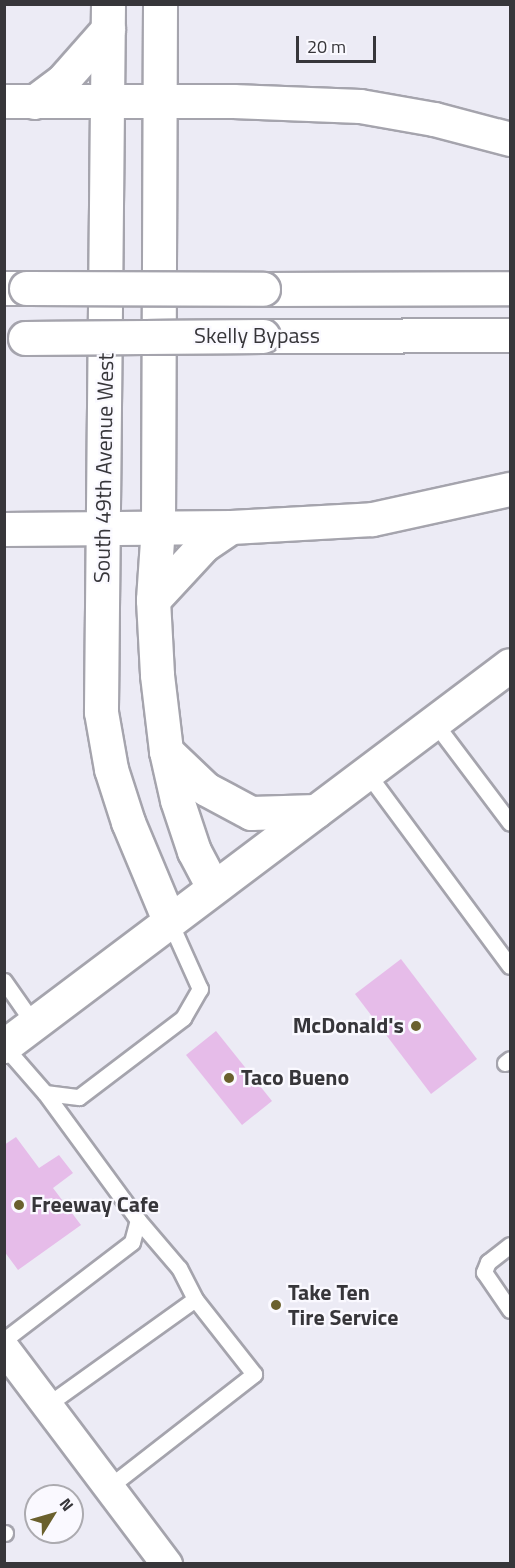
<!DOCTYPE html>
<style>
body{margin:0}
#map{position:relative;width:515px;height:1568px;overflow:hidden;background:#ecebf5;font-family:"Titillium Web",sans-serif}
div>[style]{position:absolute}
.building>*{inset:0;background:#e6bce9}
.roads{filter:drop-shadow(2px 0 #a5a4ad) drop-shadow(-2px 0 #a5a4ad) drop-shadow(0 2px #a5a4ad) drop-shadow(0 -2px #a5a4ad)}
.service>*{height:15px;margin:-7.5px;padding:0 7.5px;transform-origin:7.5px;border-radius:7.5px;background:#fff}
.minor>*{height:30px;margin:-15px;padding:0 15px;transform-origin:15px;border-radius:15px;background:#fff}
.tertiary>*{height:33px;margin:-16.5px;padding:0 16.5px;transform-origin:16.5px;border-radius:16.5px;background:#fff}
.motorway>*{height:33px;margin:-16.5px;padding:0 16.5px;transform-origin:16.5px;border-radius:16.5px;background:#fff}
.bridges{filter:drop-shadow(2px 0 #a5a4ad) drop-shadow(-2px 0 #a5a4ad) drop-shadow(0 2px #a5a4ad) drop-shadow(0 -2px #a5a4ad)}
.motorway-bridge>*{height:33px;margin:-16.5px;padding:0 16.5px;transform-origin:16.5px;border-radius:16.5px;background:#fff}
.dots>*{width:16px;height:16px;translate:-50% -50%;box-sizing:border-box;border:3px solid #faf9ff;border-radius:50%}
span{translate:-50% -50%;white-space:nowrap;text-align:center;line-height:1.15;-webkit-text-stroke:4.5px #faf9ff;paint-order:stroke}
.street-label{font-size:22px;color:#37363a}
.poi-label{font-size:22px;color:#37363a;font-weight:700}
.right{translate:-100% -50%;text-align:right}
.left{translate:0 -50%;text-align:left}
.frame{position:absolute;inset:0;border:6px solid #37363a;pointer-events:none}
.north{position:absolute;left:24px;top:1484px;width:60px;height:60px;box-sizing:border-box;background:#faf9ff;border:2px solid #acabb0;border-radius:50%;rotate:53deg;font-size:16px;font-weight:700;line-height:24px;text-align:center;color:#37363a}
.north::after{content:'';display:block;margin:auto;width:21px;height:27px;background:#6a602d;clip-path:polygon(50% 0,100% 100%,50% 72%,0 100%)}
.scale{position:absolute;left:296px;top:36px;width:80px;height:27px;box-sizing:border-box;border:3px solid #37363a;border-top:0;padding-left:8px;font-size:18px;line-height:21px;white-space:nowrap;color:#37363a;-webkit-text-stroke:4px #faf9ff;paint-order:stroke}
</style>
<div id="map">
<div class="building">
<i style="clip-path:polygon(401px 959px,477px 1059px,431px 1094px,355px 994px)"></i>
<i style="clip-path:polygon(216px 1031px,272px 1101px,242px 1125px,186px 1055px)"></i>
<i style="clip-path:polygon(16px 1137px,39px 1168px,59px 1155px,73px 1173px,53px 1188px,81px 1225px,18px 1270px,4px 1251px,4px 1145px)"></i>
</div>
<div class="roads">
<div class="service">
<i style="left:434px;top:722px;width:126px;rotate:53deg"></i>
<i style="left:367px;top:773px;width:240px;rotate:53.5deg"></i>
<i style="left:4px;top:981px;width:52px;rotate:55.1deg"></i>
<i style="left:4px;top:1046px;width:62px;rotate:48.9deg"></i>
<i style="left:45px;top:1093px;width:34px;rotate:7deg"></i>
<i style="left:79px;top:1097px;width:131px;rotate:-37.2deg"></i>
<i style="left:183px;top:1018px;width:34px;rotate:-60deg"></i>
<i style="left:200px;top:989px;width:76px;rotate:-114.2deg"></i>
<i style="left:505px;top:1063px;width:6px;rotate:-39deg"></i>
<i style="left:510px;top:1245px;width:28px;rotate:142deg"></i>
<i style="left:488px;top:1262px;width:11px;rotate:112deg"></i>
<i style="left:484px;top:1272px;width:46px;rotate:55.6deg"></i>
<i style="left:4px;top:1340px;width:161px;rotate:-37.4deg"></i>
<i style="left:132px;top:1242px;width:23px;rotate:-75deg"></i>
<i style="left:138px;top:1220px;width:157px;rotate:-126.2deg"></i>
<i style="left:47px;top:1405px;width:182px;rotate:-35.6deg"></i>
<i style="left:195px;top:1299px;width:35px;rotate:-117deg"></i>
<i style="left:179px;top:1268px;width:63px;rotate:-130.5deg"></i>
<i style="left:109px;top:1487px;width:184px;rotate:-37.9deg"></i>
<i style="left:254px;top:1374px;width:95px;rotate:-128.2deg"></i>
<i style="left:4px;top:1533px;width:1px"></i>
</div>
<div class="minor">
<i style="left:4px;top:1348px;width:271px;rotate:53deg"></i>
</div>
<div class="tertiary">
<i style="left:108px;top:4px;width:708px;rotate:90.57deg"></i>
<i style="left:101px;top:712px;width:58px;rotate:80deg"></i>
<i style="left:111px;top:769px;width:56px;rotate:72.2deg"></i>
<i style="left:128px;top:822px;width:106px;rotate:67.3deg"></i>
<i style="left:160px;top:4px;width:522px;rotate:90.22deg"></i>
<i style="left:158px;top:526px;width:74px;rotate:93.9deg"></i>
<i style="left:153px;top:600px;width:75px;rotate:86.9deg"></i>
<i style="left:157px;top:675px;width:77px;rotate:83.2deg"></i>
<i style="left:166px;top:751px;width:50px;rotate:77.3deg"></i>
<i style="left:177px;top:800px;width:54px;rotate:71.6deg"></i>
<i style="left:194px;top:851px;width:41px;rotate:62.2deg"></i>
<i style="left:166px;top:751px;width:55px;rotate:43.5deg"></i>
<i style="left:206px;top:789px;width:51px;rotate:28.1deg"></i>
<i style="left:251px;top:813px;width:65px;rotate:-1.8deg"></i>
<i style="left:4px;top:1046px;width:633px;rotate:-36.98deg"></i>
</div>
<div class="motorway">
<i style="left:4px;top:101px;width:229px"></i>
<i style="left:233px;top:101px;width:127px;rotate:2.3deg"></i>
<i style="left:360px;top:106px;width:75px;rotate:10deg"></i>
<i style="left:434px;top:119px;width:79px;rotate:14.7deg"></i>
<i style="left:34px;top:102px;width:36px;rotate:-37deg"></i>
<i style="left:63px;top:80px;width:68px;rotate:-48.6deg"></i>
<i style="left:4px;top:288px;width:22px"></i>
<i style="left:263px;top:289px;width:247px;rotate:-0.2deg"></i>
<i style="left:263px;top:336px;width:247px;rotate:-0.2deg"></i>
<i style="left:4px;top:529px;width:227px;rotate:-0.5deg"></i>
<i style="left:231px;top:527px;width:141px;rotate:-3.2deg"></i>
<i style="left:372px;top:519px;width:141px;rotate:-12.3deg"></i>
<i style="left:153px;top:600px;width:75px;rotate:-47.2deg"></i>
<i style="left:204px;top:545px;width:32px;rotate:-34deg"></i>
</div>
</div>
<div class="bridges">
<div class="motorway-bridge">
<i style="left:26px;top:288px;width:237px;rotate:0.2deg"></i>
<i style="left:25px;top:338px;width:238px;rotate:-0.5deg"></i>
</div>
</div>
<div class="dots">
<i style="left:416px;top:1026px;background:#6a602d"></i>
<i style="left:229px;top:1078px;background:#6a602d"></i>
<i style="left:19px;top:1205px;background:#6a602d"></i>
<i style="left:276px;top:1305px;background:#6a602d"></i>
</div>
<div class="street-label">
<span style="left:257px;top:336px">Skelly Bypass</span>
<span style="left:104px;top:468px;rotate:-89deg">South 49th Avenue West</span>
</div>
<div class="poi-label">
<span class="right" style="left:404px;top:1026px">McDonald's</span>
<span class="left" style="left:241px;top:1078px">Taco Bueno</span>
<span class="left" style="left:31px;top:1205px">Freeway Cafe</span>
<span class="left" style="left:288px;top:1305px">Take Ten<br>Tire Service</span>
</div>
<div class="frame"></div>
<div class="north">N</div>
<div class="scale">20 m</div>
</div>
